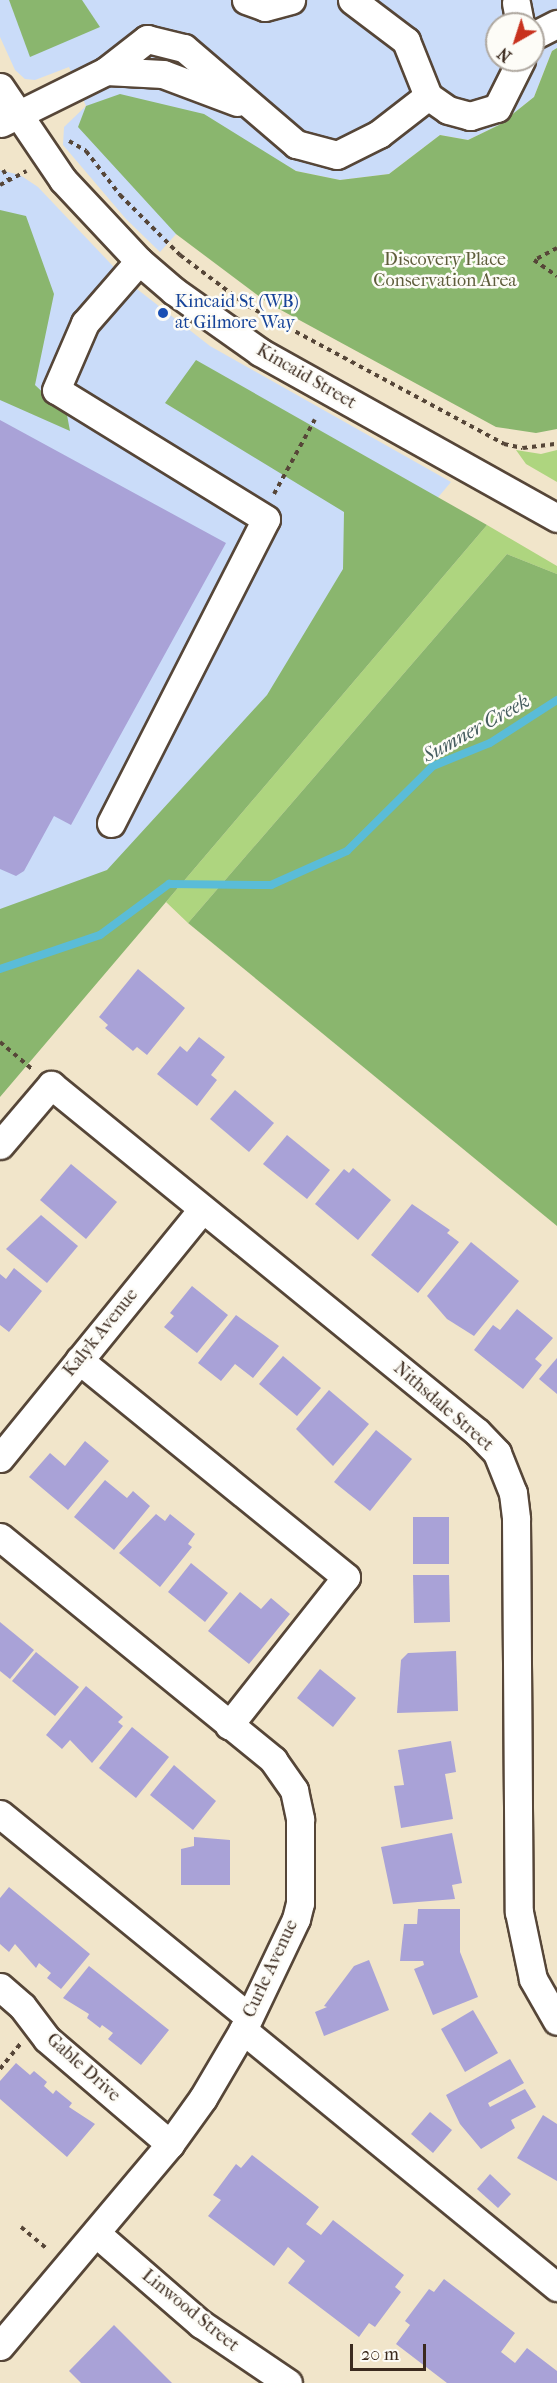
<!DOCTYPE html>
<style>
body{margin:0}
#map{position:relative;width:557px;height:2383px;overflow:hidden;background:#f1e5ca;font-family:"IM FELL French Canon",serif}
div>[style]{position:absolute}
.built>*{inset:0;background:#cadcf9}
.green>*{inset:0;background:#aed57f}
.forest>*{inset:0;background:#8ab66e}
.stream>*{height:8px;margin:-4px;padding:0 4px;transform-origin:4px;border-radius:4px;background:#5abcd8}
.building>*{inset:0;background:#a9a2d7}
.path>*{height:4px;margin-top:-2px;transform-origin:0;background:repeating-linear-gradient(90deg,#564638 0 4.5px,transparent 0 9px)}
.roads{filter:drop-shadow(2px 0 #564638) drop-shadow(-2px 0 #564638) drop-shadow(0 2px #564638) drop-shadow(0 -2px #564638)}
.minor>*{height:27px;margin:-13.5px;padding:0 13.5px;transform-origin:13.5px;border-radius:13.5px;background:#fff}
.dots>*{width:16px;height:16px;translate:-50% -50%;box-sizing:border-box;border:3px solid #fdfcf7;border-radius:50%}
span{translate:-50% -50%;white-space:nowrap;text-align:center;line-height:1.15;-webkit-text-stroke:5px #fdfcf7;paint-order:stroke}
.park-label{font-size:18px;color:#5e5d3b}
.transit-label{font-size:18px;color:#164399}
.left{translate:0 -50%;text-align:left}
.street-label{font-size:18px;color:#3b2a1e}
.water-label{font-size:20px;color:#465d5f;font-style:italic}
.north{position:absolute;left:485px;top:12px;width:60px;height:60px;box-sizing:border-box;background:#fdfcf7;border:2px solid #afa8a0;border-radius:50%;rotate:219deg;font-size:16px;font-weight:700;line-height:24px;text-align:center;color:#3b2a1e}
.north::after{content:'';display:block;margin:auto;width:21px;height:27px;background:#c8321e;clip-path:polygon(50% 0,100% 100%,50% 72%,0 100%)}
.scale{position:absolute;left:350px;top:2344px;width:76px;height:27px;box-sizing:border-box;border:3px solid #3b2a1e;border-top:0;padding-left:8px;font-size:18px;line-height:21px;white-space:nowrap;color:#3b2a1e;-webkit-text-stroke:4px #fdfcf7;paint-order:stroke}
</style>
<div id="map">
<div class="built">
<i style="clip-path:polygon(evenodd,0 0,557px 0,557px 48px,552px 51px,534px 97px,499px 125px,468px 140px,440px 135px,389px 174px,340px 180px,296px 171px,253px 148px,160px 252px,126px 219px,63px 145px,64px 127px,86px 106px,69px 67px,35px 80px,25px 79px,15px 70px,0 37px,0 0,497px 24px,533px 24px,533px 60px,497px 60px,497px 24px)"></i>
<i style="clip-path:polygon(0 170px,20px 175px,38px 187px,128px 282px,210px 346px,451px 482px,87px 914px,0 934px)"></i>
</div>
<div class="green">
<i style="clip-path:polygon(516px 450px,541px 454px,557px 450px,557px 482px,526px 464px)"></i>
<i style="clip-path:polygon(487px 525px,557px 566px,557px 574px,507px 554px,188px 923px,166px 902px)"></i>
</div>
<div class="forest">
<i style="clip-path:polygon(9px 0,82px 0,100px 27px,30px 57px)"></i>
<i style="clip-path:polygon(557px 48px,557px 429px,536px 433px,496px 427px,268px 303px,176px 234px,78px 127px,86px 106px,120px 94px,204px 114px,296px 171px,340px 180px,389px 174px,440px 135px,468px 140px,499px 125px,534px 97px,552px 51px)"></i>
<i style="clip-path:polygon(0 210px,26px 216px,54px 294px,35px 385px,67px 415px,70px 431px,0 400px)"></i>
<i style="clip-path:polygon(196px 360px,487px 525px,0 1097px,0 909px,107px 870px,267px 695px,343px 569px,344px 512px,165px 403px)"></i>
<i style="clip-path:polygon(507px 554px,557px 574px,557px 1226px,188px 923px)"></i>
</div>
<div class="stream">
<i style="left:0;top:969px;width:106px;rotate:-18.8deg"></i>
<i style="left:100px;top:935px;width:86px;rotate:-36.5deg"></i>
<i style="left:169px;top:884px;width:102px;rotate:0.6deg"></i>
<i style="left:271px;top:885px;width:83px;rotate:-24.1deg"></i>
<i style="left:347px;top:851px;width:121px;rotate:-44.7deg"></i>
<i style="left:433px;top:766px;width:61px;rotate:-22deg"></i>
<i style="left:490px;top:743px;width:80px;rotate:-32.7deg"></i>
</div>
<div class="building">
<i style="clip-path:polygon(0 420px,226px 543px,71px 825px,54px 816px,24px 871px,16px 876px,0 869px)"></i>
<i style="clip-path:polygon(138px 969px,185px 1008px,147px 1055px,137px 1047px,133px 1051px,105px 1028px,108px 1025px,99px 1017px)"></i>
<i style="clip-path:polygon(199px 1037px,225px 1057px,211px 1075px,217px 1080px,197px 1106px,157px 1074px,180px 1046px,187px 1052px)"></i>
<i style="clip-path:polygon(235px 1090px,274px 1123px,249px 1152px,210px 1119px)"></i>
<i style="clip-path:polygon(287px 1135px,330px 1170px,307px 1199px,263px 1164px)"></i>
<i style="clip-path:polygon(71px 1164px,117px 1202px,86px 1239px,40px 1200px)"></i>
<i style="clip-path:polygon(353px 1168px,391px 1200px,358px 1240px,315px 1204px,344px 1169px,349px 1173px)"></i>
<i style="clip-path:polygon(412px 1204px,450px 1230px,447px 1233px,459px 1242px,418px 1293px,371px 1255px)"></i>
<i style="clip-path:polygon(41px 1215px,78px 1246px,47px 1283px,6px 1249px)"></i>
<i style="clip-path:polygon(471px 1242px,519px 1281px,474px 1336px,447px 1319px,427px 1296px)"></i>
<i style="clip-path:polygon(14px 1268px,42px 1291px,9px 1332px,0 1325px,0 1274px,6px 1279px)"></i>
<i style="clip-path:polygon(192px 1286px,228px 1315px,197px 1353px,164px 1327px,174px 1316px,170px 1313px)"></i>
<i style="clip-path:polygon(517px 1309px,553px 1338px,535px 1359px,542px 1365px,523px 1389px,474px 1350px,493px 1325px,500px 1330px)"></i>
<i style="clip-path:polygon(236px 1315px,279px 1346px,253px 1378px,235px 1364px,221px 1381px,198px 1363px)"></i>
<i style="clip-path:polygon(283px 1356px,321px 1388px,297px 1416px,259px 1384px)"></i>
<i style="clip-path:polygon(557px 1358px,557px 1394px,539px 1379px)"></i>
<i style="clip-path:polygon(329px 1390px,369px 1424px,333px 1466px,296px 1429px)"></i>
<i style="clip-path:polygon(376px 1430px,412px 1459px,370px 1511px,334px 1482px)"></i>
<i style="clip-path:polygon(85px 1441px,109px 1461px,68px 1510px,29px 1477px,50px 1453px,65px 1466px)"></i>
<i style="clip-path:polygon(105px 1480px,127px 1498px,133px 1491px,150px 1506px,114px 1550px,74px 1517px)"></i>
<i style="clip-path:polygon(156px 1514px,165px 1521px,170px 1514px,195px 1534px,188px 1544px,192px 1547px,160px 1587px,119px 1553px)"></i>
<i style="clip-path:polygon(413px 1517px,449px 1517px,449px 1564px,413px 1564px)"></i>
<i style="clip-path:polygon(191px 1563px,228px 1593px,205px 1622px,168px 1592px)"></i>
<i style="clip-path:polygon(413px 1575px,449px 1575px,450px 1622px,414px 1623px)"></i>
<i style="clip-path:polygon(240px 1592px,261px 1609px,271px 1598px,290px 1614px,249px 1664px,208px 1631px)"></i>
<i style="clip-path:polygon(0 1622px,34px 1650px,10px 1679px,0 1671px)"></i>
<i style="clip-path:polygon(456px 1651px,458px 1711px,397px 1713px,401px 1660px,408px 1653px)"></i>
<i style="clip-path:polygon(36px 1652px,79px 1687px,55px 1716px,12px 1681px)"></i>
<i style="clip-path:polygon(320px 1669px,356px 1698px,333px 1727px,297px 1698px)"></i>
<i style="clip-path:polygon(86px 1686px,123px 1717px,118px 1722px,123px 1726px,92px 1763px,70px 1740px,62px 1749px,46px 1735px)"></i>
<i style="clip-path:polygon(132px 1727px,169px 1757px,136px 1798px,99px 1768px)"></i>
<i style="clip-path:polygon(451px 1741px,456px 1772px,445px 1774px,453px 1819px,401px 1828px,394px 1786px,404px 1785px,398px 1750px)"></i>
<i style="clip-path:polygon(174px 1765px,216px 1801px,193px 1830px,150px 1795px)"></i>
<i style="clip-path:polygon(452px 1833px,462px 1883px,452px 1885px,455px 1899px,393px 1904px,381px 1847px)"></i>
<i style="clip-path:polygon(194px 1837px,230px 1840px,230px 1885px,181px 1885px,181px 1849px,194px 1846px)"></i>
<i style="clip-path:polygon(9px 1887px,90px 1954px,61px 1989px,47px 1978px,51px 1973px,39px 1963px,36px 1968px,15px 1944px,9px 1952px,0 1944px,0 1898px)"></i>
<i style="clip-path:polygon(418px 1909px,460px 1909px,460px 1952px,478px 1997px,433px 2015px,414px 1969px,424px 1965px,423px 1961px,400px 1961px,404px 1924px,417px 1924px)"></i>
<i style="clip-path:polygon(369px 1960px,389px 2010px,324px 2036px,315px 2012px,327px 2007px,324px 2006px,354px 1966px)"></i>
<i style="clip-path:polygon(89px 1966px,169px 2030px,141px 2065px,108px 2039px,113px 2033px,102px 2025px,100px 2028px,87px 2018px,89px 2014px,63px 1998px)"></i>
<i style="clip-path:polygon(473px 2010px,498px 2053px,465px 2072px,441px 2029px)"></i>
<i style="clip-path:polygon(510px 2059px,524px 2083px,488px 2103px,490px 2107px,525px 2089px,536px 2107px,511px 2120px,515px 2128px,481px 2149px,460px 2124px,446px 2095px)"></i>
<i style="clip-path:polygon(16px 2063px,30px 2075px,34px 2071px,47px 2082px,44px 2086px,53px 2094px,56px 2090px,72px 2103px,69px 2107px,95px 2124px,67px 2157px,0 2099px,0 2081px)"></i>
<i style="clip-path:polygon(430px 2112px,452px 2130px,433px 2153px,411px 2134px)"></i>
<i style="clip-path:polygon(543px 2115px,557px 2124px,557px 2181px,517px 2158px)"></i>
<i style="clip-path:polygon(252px 2155px,319px 2207px,306px 2224px,321px 2235px,333px 2220px,404px 2275px,395px 2287px,401px 2292px,375px 2327px,369px 2323px,359px 2337px,288px 2283px,305px 2261px,288px 2247px,274px 2266px,208px 2216px,221px 2200px,213px 2195px,236px 2164px,241px 2168px)"></i>
<i style="clip-path:polygon(490px 2174px,511px 2194px,498px 2208px,477px 2189px)"></i>
<i style="clip-path:polygon(444px 2279px,515px 2333px,501px 2352px,515px 2363px,527px 2348px,557px 2371px,557px 2383px,447px 2383px,396px 2344px,410px 2325px,405px 2321px,429px 2289px,434px 2292px)"></i>
<i style="clip-path:polygon(114px 2325px,172px 2383px,81px 2383px,69px 2371px)"></i>
</div>
<div class="path">
<i style="left:69px;top:141px;width:20px;rotate:30deg"></i>
<i style="left:86px;top:151px;width:56px;rotate:52.3deg"></i>
<i style="left:120px;top:195px;width:85px;rotate:45deg"></i>
<i style="left:180px;top:255px;width:85px;rotate:36.9deg"></i>
<i style="left:248px;top:306px;width:291px;rotate:28.3deg"></i>
<i style="left:504px;top:444px;width:19px;rotate:12deg"></i>
<i style="left:523px;top:448px;width:34px;rotate:-7deg"></i>
<i style="left:3px;top:170px;width:13px;rotate:58deg"></i>
<i style="left:0;top:185px;width:30px;rotate:-28deg"></i>
<i style="left:557px;top:248px;width:26px;rotate:152deg"></i>
<i style="left:534px;top:260px;width:28px;rotate:35deg"></i>
<i style="left:274px;top:494px;width:85px;rotate:-61.3deg"></i>
<i style="left:0;top:1042px;width:42px;rotate:40.2deg"></i>
<i style="left:0;top:2069px;width:32px;rotate:-51deg"></i>
<i style="left:21px;top:2227px;width:35px;rotate:40deg"></i>
</div>
<div class="roads">
<div class="minor">
<i style="left:246px;top:0;width:20px;rotate:20deg"></i>
<i style="left:265px;top:7px;width:27px;rotate:-15deg"></i>
<i style="left:352px;top:0;width:68px;rotate:37.2deg"></i>
<i style="left:406px;top:41px;width:59px;rotate:68.2deg"></i>
<i style="left:516px;top:3px;width:21px;rotate:79deg"></i>
<i style="left:533px;top:36px;width:27px;rotate:-27deg"></i>
<i style="left:106px;top:71px;width:57px;rotate:3deg"></i>
<i style="left:163px;top:74px;width:79px;rotate:20.7deg"></i>
<i style="left:0;top:87px;width:112px;rotate:55.9deg"></i>
<i style="left:63px;top:180px;width:111px;rotate:46.8deg"></i>
<i style="left:139px;top:261px;width:46px;rotate:40.6deg"></i>
<i style="left:174px;top:291px;width:105px;rotate:35.3deg"></i>
<i style="left:260px;top:352px;width:340px;rotate:29.2deg"></i>
<i style="left:1px;top:123px;width:117px;rotate:-26.3deg"></i>
<i style="left:106px;top:71px;width:52px;rotate:-38deg"></i>
<i style="left:147px;top:39px;width:38px;rotate:14deg"></i>
<i style="left:184px;top:48px;width:148px;rotate:40.6deg"></i>
<i style="left:296px;top:144px;width:42px;rotate:15deg"></i>
<i style="left:337px;top:155px;width:47px;rotate:-26.6deg"></i>
<i style="left:379px;top:134px;width:62px;rotate:-37.8deg"></i>
<i style="left:428px;top:96px;width:24px;rotate:35deg"></i>
<i style="left:448px;top:110px;width:23px;rotate:15deg"></i>
<i style="left:470px;top:116px;width:28px;rotate:-17deg"></i>
<i style="left:497px;top:108px;width:54px;rotate:-63.4deg"></i>
<i style="left:111px;top:823px;width:341px;rotate:-63deg"></i>
<i style="left:266px;top:519px;width:246px;rotate:-148.4deg"></i>
<i style="left:56px;top:390px;width:73px;rotate:-66.6deg"></i>
<i style="left:85px;top:323px;width:82px;rotate:-48.9deg"></i>
<i style="left:0;top:1145px;width:79px;rotate:-49.6deg"></i>
<i style="left:51px;top:1085px;width:549px;rotate:39.16deg"></i>
<i style="left:477px;top:1432px;width:29px;rotate:46deg"></i>
<i style="left:497px;top:1453px;width:43px;rotate:68.2deg"></i>
<i style="left:513px;top:1493px;width:26px;rotate:83deg"></i>
<i style="left:516px;top:1519px;width:393px;rotate:89.6deg"></i>
<i style="left:519px;top:1912px;width:68px;rotate:78.2deg"></i>
<i style="left:533px;top:1979px;width:48px;rotate:60.3deg"></i>
<i style="left:79px;top:1360px;width:344px;rotate:39.1deg"></i>
<i style="left:346px;top:1577px;width:189px;rotate:128.3deg"></i>
<i style="left:0;top:1458px;width:321px;rotate:-50.9deg"></i>
<i style="left:0;top:1537px;width:353px;rotate:39.2deg"></i>
<i style="left:273px;top:1760px;width:37px;rotate:55deg"></i>
<i style="left:294px;top:1790px;width:30px;rotate:78deg"></i>
<i style="left:300px;top:1819px;width:84px;rotate:90deg"></i>
<i style="left:300px;top:1903px;width:16px;rotate:104deg"></i>
<i style="left:296px;top:1919px;width:123px;rotate:115.5deg"></i>
<i style="left:243px;top:2030px;width:79px;rotate:120.5deg"></i>
<i style="left:203px;top:2098px;width:57px;rotate:125.7deg"></i>
<i style="left:170px;top:2144px;width:264px;rotate:130.1deg"></i>
<i style="left:0;top:1814px;width:321px;rotate:39.2deg"></i>
<i style="left:0;top:1987px;width:29px;rotate:41deg"></i>
<i style="left:22px;top:2006px;width:41px;rotate:52.9deg"></i>
<i style="left:47px;top:2039px;width:162px;rotate:40.5deg"></i>
<i style="left:243px;top:2030px;width:406px;rotate:39.3deg"></i>
<i style="left:97px;top:2234px;width:138px;rotate:40.9deg"></i>
<i style="left:201px;top:2324px;width:105px;rotate:34.1deg"></i>
</div>
</div>
<div class="dots">
<i style="left:163px;top:313px;background:#1a4fb4"></i>
</div>
<div class="park-label">
<span style="left:445px;top:271px">Discovery Place<br>Conservation Area</span>
</div>
<div class="transit-label">
<span class="left" style="left:175px;top:313px">Kincaid St (WB)<br>at Gilmore Way</span>
</div>
<div class="street-label">
<span style="left:306px;top:377px;rotate:30deg">Kincaid Street</span>
<span style="left:101px;top:1333px;rotate:-51deg">Kalyk Avenue</span>
<span style="left:443px;top:1407px;rotate:41deg">Nithsdale Street</span>
<span style="left:271px;top:1969px;rotate:-65deg">Curle Avenue</span>
<span style="left:83px;top:2068px;rotate:42deg">Gable Drive</span>
<span style="left:190px;top:2311px;rotate:39deg">Linwood Street</span>
</div>
<div class="water-label">
<span style="left:476px;top:728px;rotate:-29deg">Sumner Creek</span>
</div>
<div class="north">N</div>
<div class="scale">20 m</div>
</div>
